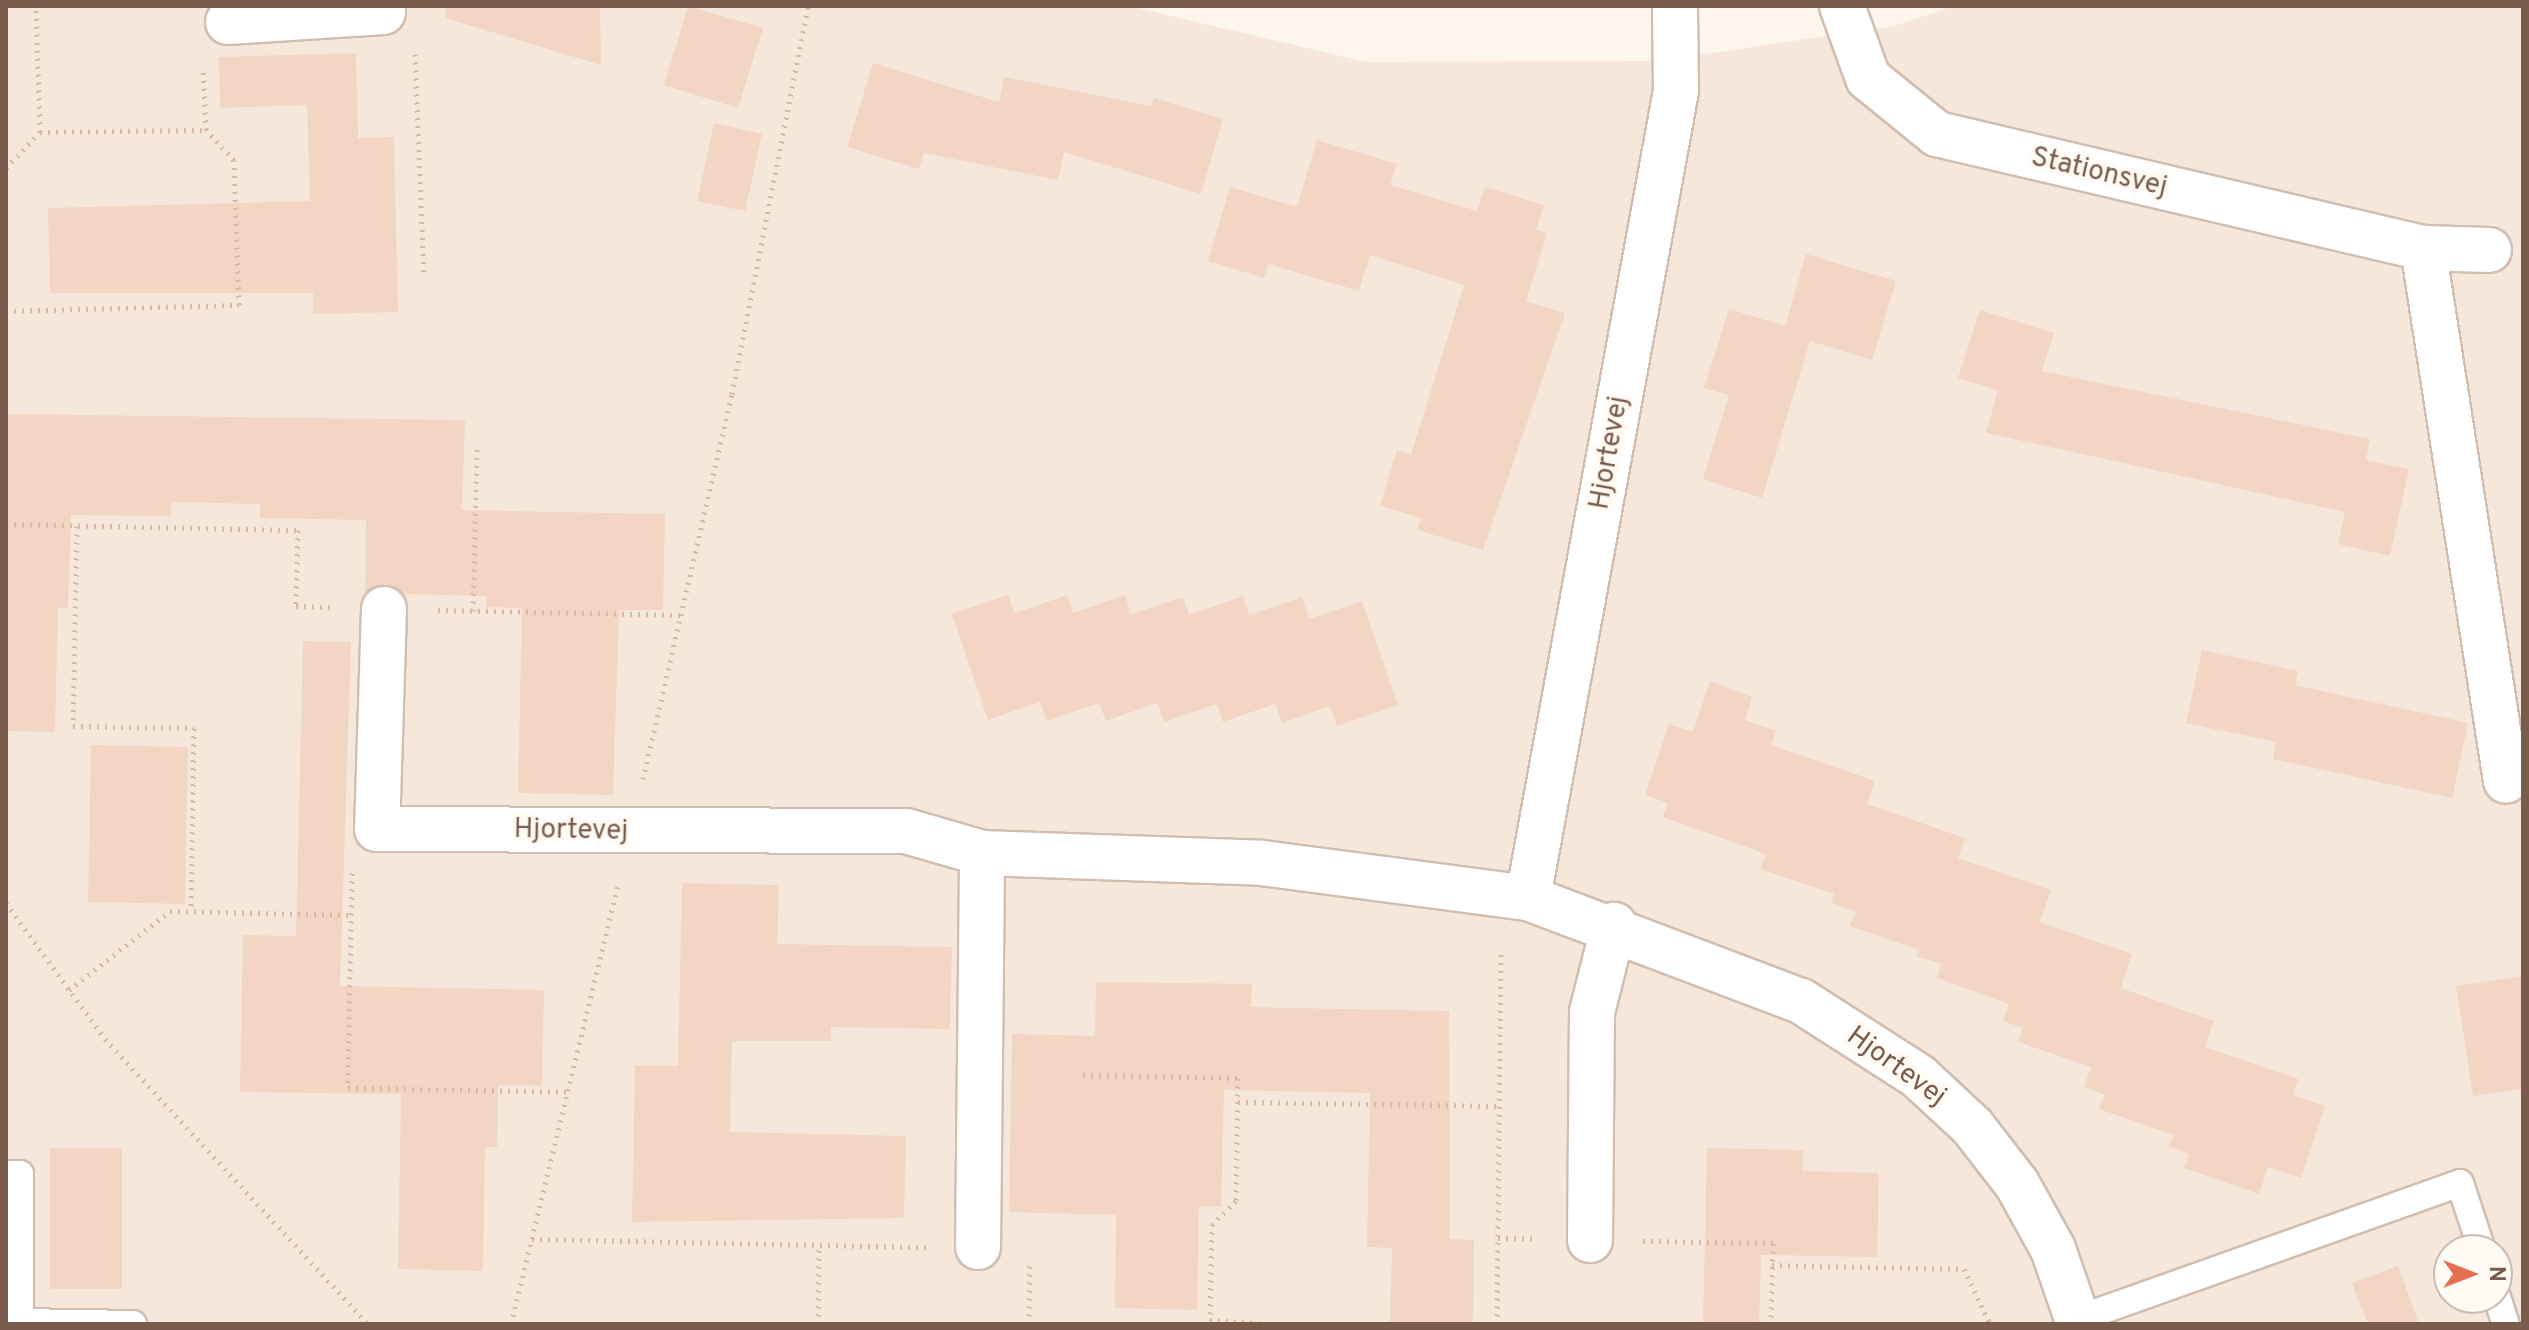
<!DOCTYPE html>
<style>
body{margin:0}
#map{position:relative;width:2529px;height:1330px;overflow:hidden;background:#fdf6ec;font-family:Overpass,sans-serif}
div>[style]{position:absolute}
.residential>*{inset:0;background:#f5e8da}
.building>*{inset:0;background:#f3d5c3}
.path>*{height:5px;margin-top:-2.5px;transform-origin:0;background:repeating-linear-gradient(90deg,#d9b8a5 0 2px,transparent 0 8px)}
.roads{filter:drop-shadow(2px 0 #d1beb0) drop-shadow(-2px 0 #d1beb0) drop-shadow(0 2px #d1beb0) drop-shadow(0 -2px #d1beb0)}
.lane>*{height:26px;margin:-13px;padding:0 13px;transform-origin:13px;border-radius:13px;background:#fff}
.street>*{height:44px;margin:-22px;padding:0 22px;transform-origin:22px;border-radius:22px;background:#fff}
span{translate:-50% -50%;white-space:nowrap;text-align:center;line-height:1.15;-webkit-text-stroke:8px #fffaf3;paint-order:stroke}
.street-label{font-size:28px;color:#7a5c4d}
.frame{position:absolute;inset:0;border:8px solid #7a5c4d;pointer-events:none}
.north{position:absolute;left:2433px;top:1234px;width:80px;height:80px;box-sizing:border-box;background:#fffaf3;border:2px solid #cabbb1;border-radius:50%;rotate:90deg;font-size:22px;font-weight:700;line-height:32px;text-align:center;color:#7a5c4d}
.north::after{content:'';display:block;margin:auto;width:28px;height:36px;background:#e76f51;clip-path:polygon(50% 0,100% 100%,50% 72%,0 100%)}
</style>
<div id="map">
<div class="residential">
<i style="clip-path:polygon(evenodd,6px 6px,1129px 6px,1366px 62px,1659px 61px,1894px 26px,1954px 6px,2523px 6px,2523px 1324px,6px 1324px,6px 6px,2449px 1250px,2497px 1250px,2497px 1298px,2449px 1298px,2449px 1250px)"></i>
</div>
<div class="building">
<i style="clip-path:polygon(446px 6px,600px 6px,601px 65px,445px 18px)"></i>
<i style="clip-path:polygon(688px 6px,763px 28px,738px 108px,664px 85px)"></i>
<i style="clip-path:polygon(356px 53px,358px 138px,394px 137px,398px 312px,313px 314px,313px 293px,50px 293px,48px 208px,310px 201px,307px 105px,220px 108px,219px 57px)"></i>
<i style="clip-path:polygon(873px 63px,999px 102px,1004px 77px,1151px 106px,1154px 98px,1223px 119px,1201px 194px,1064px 152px,1058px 180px,924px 153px,919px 169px,847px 147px)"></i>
<i style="clip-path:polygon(714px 123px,762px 134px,745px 211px,697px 201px)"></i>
<i style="clip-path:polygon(1317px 140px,1397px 164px,1390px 185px,1477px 211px,1485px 187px,1544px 205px,1536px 230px,1547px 233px,1526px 301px,1565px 313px,1483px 550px,1417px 530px,1421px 518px,1380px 506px,1397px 450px,1411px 455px,1464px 285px,1370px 255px,1359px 291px,1268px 264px,1264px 278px,1208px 261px,1230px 187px,1297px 207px)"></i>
<i style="clip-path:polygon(1806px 254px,1896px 281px,1872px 360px,1810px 341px,1762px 498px,1703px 479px,1729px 395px,1704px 388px,1729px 309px,1785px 326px)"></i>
<i style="clip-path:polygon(1980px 310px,2054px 333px,2042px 371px,2370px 439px,2366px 460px,2409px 469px,2390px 556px,2338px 544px,2345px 512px,1986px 433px,1998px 390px,1958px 378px)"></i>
<i style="clip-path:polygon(6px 414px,465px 420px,462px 510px,665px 514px,663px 610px,619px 610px,613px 795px,518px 793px,522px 608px,486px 607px,486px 596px,403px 594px,386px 584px,365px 593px,366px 520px,260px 518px,260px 504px,171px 502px,171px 516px,71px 515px,68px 608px,58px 608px,55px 732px,6px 731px)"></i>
<i style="clip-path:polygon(1008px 595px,1015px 613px,1067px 595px,1073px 613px,1125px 595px,1131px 614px,1183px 597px,1189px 615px,1243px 596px,1249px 615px,1302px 597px,1309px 619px,1362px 601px,1398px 705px,1337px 726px,1330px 706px,1282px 723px,1275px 704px,1223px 722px,1217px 704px,1164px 722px,1157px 703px,1106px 721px,1099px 703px,1047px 721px,1040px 702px,988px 720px,952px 614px)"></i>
<i style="clip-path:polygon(303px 641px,351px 642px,340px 986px,544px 990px,542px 1086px,498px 1085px,497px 1147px,485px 1147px,483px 1271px,398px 1269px,401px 1094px,240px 1092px,243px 935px,296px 936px)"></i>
<i style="clip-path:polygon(2202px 650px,2298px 671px,2295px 685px,2468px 723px,2452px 798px,2273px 759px,2276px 742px,2186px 723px)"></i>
<i style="clip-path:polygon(1710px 681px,1752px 697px,1745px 720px,1776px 731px,1771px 745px,1875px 781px,1867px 804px,1965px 838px,1958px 858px,2051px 890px,2040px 922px,2132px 954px,2121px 988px,2214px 1021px,2205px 1047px,2298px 1079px,2293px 1095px,2325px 1106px,2301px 1178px,2268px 1167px,2259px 1194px,2184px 1168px,2189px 1154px,2169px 1146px,2174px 1135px,2099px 1109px,2105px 1095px,2084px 1087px,2091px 1067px,2018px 1042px,2023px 1028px,2003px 1021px,2009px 1004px,1937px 978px,1941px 964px,1916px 956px,1919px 950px,1850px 926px,1856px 912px,1831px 903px,1834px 894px,1760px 869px,1766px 854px,1663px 817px,1668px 803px,1645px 795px,1669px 724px,1693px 732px)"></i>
<i style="clip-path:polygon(91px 745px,188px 747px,185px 904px,88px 902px)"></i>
<i style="clip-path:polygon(682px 883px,779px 885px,777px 944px,952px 947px,950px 1029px,831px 1027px,831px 1041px,732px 1041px,730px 1132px,906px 1136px,904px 1218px,632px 1222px,635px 1065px,678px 1066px)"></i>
<i style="clip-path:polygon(2523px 976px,2523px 1089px,2473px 1096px,2456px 986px)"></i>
<i style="clip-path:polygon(1096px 982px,1252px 984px,1251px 1007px,1449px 1011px,1450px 1239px,1474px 1240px,1473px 1323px,1390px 1322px,1392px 1248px,1367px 1247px,1370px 1093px,1224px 1090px,1221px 1207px,1199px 1206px,1197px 1310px,1115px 1308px,1116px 1215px,1009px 1212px,1012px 1034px,1095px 1036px)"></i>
<i style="clip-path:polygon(50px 1148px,122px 1148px,122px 1289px,50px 1289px)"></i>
<i style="clip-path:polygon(1707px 1148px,1803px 1150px,1803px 1171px,1879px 1173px,1877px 1257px,1761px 1255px,1759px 1324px,1703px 1324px)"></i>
<i style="clip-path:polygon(2398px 1266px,2419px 1324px,2368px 1324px,2352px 1283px)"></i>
</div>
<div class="path">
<i style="left:415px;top:54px;width:222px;rotate:87.7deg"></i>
<i style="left:40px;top:132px;width:166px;rotate:-0.7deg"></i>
<i style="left:6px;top:168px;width:50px;rotate:-46.6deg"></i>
<i style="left:40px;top:132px;width:126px;rotate:-91.8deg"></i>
<i style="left:6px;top:311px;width:233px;rotate:-1.5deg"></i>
<i style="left:239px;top:305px;width:145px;rotate:-92deg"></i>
<i style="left:234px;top:160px;width:41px;rotate:-133deg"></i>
<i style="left:206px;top:130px;width:64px;rotate:-92.7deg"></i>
<i style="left:6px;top:524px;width:292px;rotate:1.2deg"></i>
<i style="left:298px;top:530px;width:76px;rotate:91.5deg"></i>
<i style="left:296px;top:606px;width:36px;rotate:2deg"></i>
<i style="left:77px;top:526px;width:200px;rotate:91.1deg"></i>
<i style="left:73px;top:726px;width:121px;rotate:0.9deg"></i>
<i style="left:194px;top:728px;width:183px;rotate:90.9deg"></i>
<i style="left:438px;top:610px;width:243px;rotate:1.2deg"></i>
<i style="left:473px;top:611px;width:162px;rotate:-88.6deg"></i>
<i style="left:643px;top:779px;width:395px;rotate:-77deg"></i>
<i style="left:732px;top:394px;width:395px;rotate:-78.9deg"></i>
<i style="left:352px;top:873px;width:215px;rotate:91.1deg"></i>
<i style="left:348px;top:1088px;width:219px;rotate:1deg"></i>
<i style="left:6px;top:903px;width:168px;rotate:53.9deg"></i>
<i style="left:105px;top:1039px;width:388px;rotate:47.3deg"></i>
<i style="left:69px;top:990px;width:128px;rotate:-38deg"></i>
<i style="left:170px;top:911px;width:181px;rotate:1.3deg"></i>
<i style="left:1083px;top:1075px;width:155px;rotate:1.1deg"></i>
<i style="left:1238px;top:1078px;width:123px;rotate:90.9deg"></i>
<i style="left:1236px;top:1201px;width:33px;rotate:136deg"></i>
<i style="left:1212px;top:1224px;width:96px;rotate:91.2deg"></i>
<i style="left:1210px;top:1320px;width:59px;rotate:3.9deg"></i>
<i style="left:1238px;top:1102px;width:262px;rotate:0.9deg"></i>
<i style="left:1498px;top:1238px;width:39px;rotate:1deg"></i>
<i style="left:532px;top:1239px;width:395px;rotate:1.2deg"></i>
<i style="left:1643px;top:1241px;width:130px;rotate:0.9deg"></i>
<i style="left:1773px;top:1243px;width:81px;rotate:91.4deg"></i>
<i style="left:1772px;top:1265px;width:192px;rotate:1.2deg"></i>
<i style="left:1964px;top:1269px;width:61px;rotate:64.7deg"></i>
<i style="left:511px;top:1324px;width:455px;rotate:-76.3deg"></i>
<i style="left:818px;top:1324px;width:79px;rotate:-89.3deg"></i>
<i style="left:1029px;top:1324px;width:61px;rotate:-89.1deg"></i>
<i style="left:1497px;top:1324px;width:375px;rotate:-89.4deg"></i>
</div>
<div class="roads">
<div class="lane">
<i style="left:6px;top:1174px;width:14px"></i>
<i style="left:20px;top:1174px;width:148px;rotate:90deg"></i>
<i style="left:20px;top:1322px;width:113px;rotate:1deg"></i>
<i style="left:2497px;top:1297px;width:28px;rotate:72deg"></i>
<i style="left:2078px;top:1319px;width:405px;rotate:-19.6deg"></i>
<i style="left:2460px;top:1183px;width:71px;rotate:71.8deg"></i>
</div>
<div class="street">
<i style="left:1842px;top:6px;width:77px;rotate:70.1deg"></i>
<i style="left:1868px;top:78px;width:89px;rotate:39.1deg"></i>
<i style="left:1937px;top:134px;width:499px;rotate:13.2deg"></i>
<i style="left:2423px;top:248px;width:66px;rotate:1.7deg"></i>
<i style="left:228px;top:22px;width:155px;rotate:-3.7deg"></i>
<i style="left:383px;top:12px;width:6px;rotate:-90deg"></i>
<i style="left:2423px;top:248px;width:539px;rotate:81.15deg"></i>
<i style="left:384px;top:609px;width:220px;rotate:91.8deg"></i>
<i style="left:377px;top:829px;width:529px;rotate:0.22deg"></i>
<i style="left:906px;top:831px;width:79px;rotate:16.1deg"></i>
<i style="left:982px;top:853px;width:280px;rotate:2deg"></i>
<i style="left:1262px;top:863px;width:268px;rotate:7.5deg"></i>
<i style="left:1528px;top:898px;width:292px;rotate:20.7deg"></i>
<i style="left:1801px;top:1001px;width:139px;rotate:32.7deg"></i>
<i style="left:1918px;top:1076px;width:74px;rotate:42.8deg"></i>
<i style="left:1972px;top:1126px;width:73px;rotate:52.2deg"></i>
<i style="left:2017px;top:1184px;width:74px;rotate:61deg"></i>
<i style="left:2053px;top:1249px;width:79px;rotate:70.9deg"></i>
<i style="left:1528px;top:898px;width:820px;rotate:-79.61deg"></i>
<i style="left:1676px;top:91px;width:85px;rotate:-90.7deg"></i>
<i style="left:1590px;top:1240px;width:228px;rotate:-89.5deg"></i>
<i style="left:1592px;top:1012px;width:90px;rotate:-75.8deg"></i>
<i style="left:978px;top:1247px;width:394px;rotate:-89.4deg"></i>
</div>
</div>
<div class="street-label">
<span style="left:2099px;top:173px;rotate:13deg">Stationsvej</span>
<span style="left:1610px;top:453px;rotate:-80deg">Hjortevej</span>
<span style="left:571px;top:831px;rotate:1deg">Hjortevej</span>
<span style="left:1896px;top:1067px;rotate:36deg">Hjortevej</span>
</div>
<div class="frame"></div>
<div class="north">N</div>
</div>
